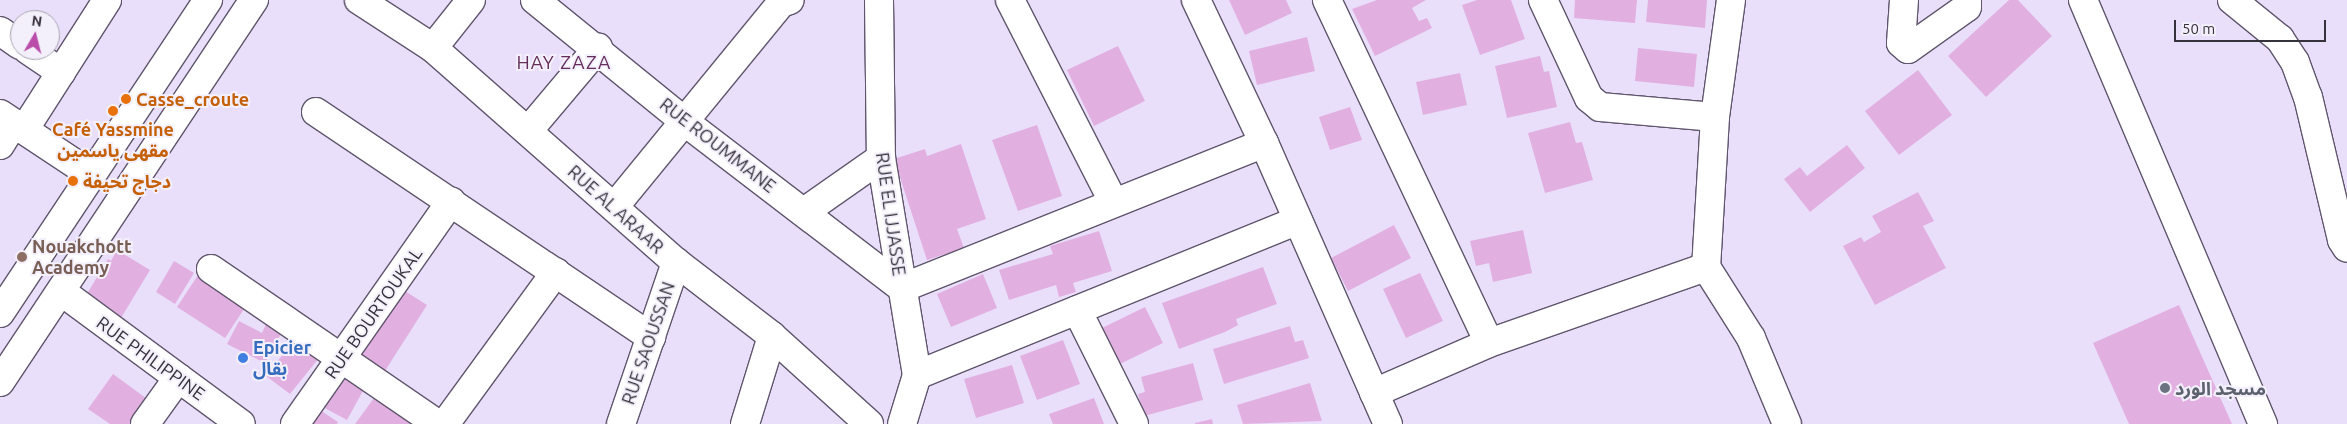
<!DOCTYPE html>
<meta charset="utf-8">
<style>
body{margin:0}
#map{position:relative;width:2347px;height:424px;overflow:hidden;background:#eadffb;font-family:Ubuntu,"Noto Sans Arabic",sans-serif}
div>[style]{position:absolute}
.building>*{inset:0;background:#e1b0e0}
.roads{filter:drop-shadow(1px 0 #60566d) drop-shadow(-1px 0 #60566d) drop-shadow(0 1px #60566d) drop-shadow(0 -1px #60566d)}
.minor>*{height:28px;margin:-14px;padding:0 14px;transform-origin:14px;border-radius:14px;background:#fff}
.major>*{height:28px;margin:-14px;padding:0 14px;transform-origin:14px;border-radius:14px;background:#fff}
.dots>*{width:14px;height:14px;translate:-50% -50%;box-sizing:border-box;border:2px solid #f4f0fb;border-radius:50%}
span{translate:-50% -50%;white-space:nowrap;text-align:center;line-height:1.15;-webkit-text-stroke:4px #f4f0fb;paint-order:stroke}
.food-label{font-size:18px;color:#c56008;font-weight:700}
.left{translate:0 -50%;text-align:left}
.street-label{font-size:18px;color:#36323c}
.education-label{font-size:18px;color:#785e54;font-weight:700}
.shop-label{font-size:18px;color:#366cbe;font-weight:700}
.worship-label{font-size:18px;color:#5b616d;font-weight:700}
.neighbourhood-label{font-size:19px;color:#642d5b;letter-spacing:1px}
.north{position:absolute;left:10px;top:10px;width:50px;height:50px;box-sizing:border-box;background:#f4f0fb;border:1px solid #a8a4af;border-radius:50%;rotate:8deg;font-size:14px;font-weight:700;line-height:20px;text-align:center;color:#36323c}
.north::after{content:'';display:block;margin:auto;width:18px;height:22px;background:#ba4caa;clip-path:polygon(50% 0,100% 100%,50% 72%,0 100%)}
.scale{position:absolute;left:2174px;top:20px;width:152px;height:22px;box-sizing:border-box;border:2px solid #36323c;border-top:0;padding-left:6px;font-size:15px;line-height:18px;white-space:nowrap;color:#36323c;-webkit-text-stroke:4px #f4f0fb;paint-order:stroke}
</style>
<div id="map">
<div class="building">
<i style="clip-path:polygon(1229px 0,1286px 0,1292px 13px,1245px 35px)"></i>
<i style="clip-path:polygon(1377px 0,1426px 0,1412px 8px,1419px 21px,1427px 18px,1432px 28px,1375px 56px,1352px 9px)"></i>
<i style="clip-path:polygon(1477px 0,1511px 0,1525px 39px,1480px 55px,1462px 5px)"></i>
<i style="clip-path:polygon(1575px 0,1637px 0,1635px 23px,1574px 18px)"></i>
<i style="clip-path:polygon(1648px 0,1707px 0,1705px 28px,1646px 22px)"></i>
<i style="clip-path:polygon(2009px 0,2018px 0,2052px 36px,1986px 97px,1948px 56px)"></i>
<i style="clip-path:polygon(1307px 37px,1315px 71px,1257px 85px,1249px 51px)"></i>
<i style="clip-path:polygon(1118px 46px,1145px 101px,1094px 126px,1067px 70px)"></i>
<i style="clip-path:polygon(1638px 48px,1697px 54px,1694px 87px,1635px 81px)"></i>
<i style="clip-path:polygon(1540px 56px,1544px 72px,1549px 71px,1557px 107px,1507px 118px,1495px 66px)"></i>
<i style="clip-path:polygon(1918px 70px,1952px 115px,1899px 155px,1865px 111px)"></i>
<i style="clip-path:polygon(1460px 73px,1467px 105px,1423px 115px,1416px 82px)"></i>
<i style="clip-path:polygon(1350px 107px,1362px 140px,1330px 150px,1319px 117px)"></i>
<i style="clip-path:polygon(1570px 122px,1576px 143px,1582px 142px,1593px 180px,1545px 193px,1528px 133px)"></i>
<i style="clip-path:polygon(1037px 125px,1062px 196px,1018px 211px,992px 140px)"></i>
<i style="clip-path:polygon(961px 144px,986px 219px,957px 229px,964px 248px,927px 260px,894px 159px,925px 149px,927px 156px)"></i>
<i style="clip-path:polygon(1847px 145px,1865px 168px,1810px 212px,1784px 179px,1800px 167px,1807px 176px)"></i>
<i style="clip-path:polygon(1918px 192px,1934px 221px,1923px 226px,1946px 268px,1875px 305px,1843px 246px,1861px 237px,1864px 242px,1881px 232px,1872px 216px)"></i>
<i style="clip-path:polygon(1394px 225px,1411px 258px,1348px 291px,1331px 258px)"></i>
<i style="clip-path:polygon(1523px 230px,1532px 273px,1493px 282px,1489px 263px,1476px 266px,1470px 241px)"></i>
<i style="clip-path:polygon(1099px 231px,1112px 271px,1073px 283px,1076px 292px,1059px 297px,1056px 285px,1009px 300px,999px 270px,1053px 254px,1050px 246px)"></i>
<i style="clip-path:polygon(117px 250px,150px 270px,118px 323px,82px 302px,108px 259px,111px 261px)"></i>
<i style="clip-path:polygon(174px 261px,194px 273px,175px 304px,156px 292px)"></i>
<i style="clip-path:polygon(1263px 267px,1277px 304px,1236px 319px,1238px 325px,1225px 332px,1179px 349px,1162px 303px)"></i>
<i style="clip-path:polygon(1420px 273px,1443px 321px,1406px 338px,1383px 289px)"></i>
<i style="clip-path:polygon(983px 274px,997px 308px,951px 327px,937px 294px)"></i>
<i style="clip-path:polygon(198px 275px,246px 306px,225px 338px,177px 307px)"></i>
<i style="clip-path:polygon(397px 286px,427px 305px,383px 374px,353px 355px)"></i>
<i style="clip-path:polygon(2179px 305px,2232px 424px,2129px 424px,2093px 343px)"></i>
<i style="clip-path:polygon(1145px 307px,1163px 343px,1118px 365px,1100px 329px)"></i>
<i style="clip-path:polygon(239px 321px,262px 333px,266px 324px,282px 332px,265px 363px,227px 344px)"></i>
<i style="clip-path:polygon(1290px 326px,1295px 342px,1303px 340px,1309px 358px,1224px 384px,1213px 349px)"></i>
<i style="clip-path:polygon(295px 339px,319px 358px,290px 394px,266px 376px)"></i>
<i style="clip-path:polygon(1063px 340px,1080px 384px,1037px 400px,1020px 356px)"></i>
<i style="clip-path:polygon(1193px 363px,1203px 400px,1144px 416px,1138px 394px,1145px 392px,1141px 377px)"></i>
<i style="clip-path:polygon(1012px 365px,1024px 403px,976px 418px,964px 379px)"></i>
<i style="clip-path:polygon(113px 374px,150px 401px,134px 424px,110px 424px,88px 409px)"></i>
<i style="clip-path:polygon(339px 375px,364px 389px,347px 420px,321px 406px)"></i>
<i style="clip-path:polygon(1310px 383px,1322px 421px,1243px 424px,1237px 405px)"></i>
<i style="clip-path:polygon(374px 398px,411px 422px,410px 424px,355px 424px)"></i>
<i style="clip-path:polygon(1094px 398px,1104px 424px,1053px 424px,1049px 414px)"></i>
<i style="clip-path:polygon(311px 404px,338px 422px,337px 424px,311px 424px)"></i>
<i style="clip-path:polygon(1212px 419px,1213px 424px,1195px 424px,1195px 423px)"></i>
</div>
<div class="roads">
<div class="minor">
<i style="left:359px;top:0;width:88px;rotate:33deg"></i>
<i style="left:433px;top:48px;width:324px;rotate:41.4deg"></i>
<i style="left:676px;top:262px;width:121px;rotate:37.6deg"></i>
<i style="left:772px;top:336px;width:131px;rotate:42.2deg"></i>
<i style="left:535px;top:0;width:193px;rotate:39.1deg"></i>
<i style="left:685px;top:122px;width:273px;rotate:37.4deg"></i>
<i style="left:902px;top:288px;width:390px;rotate:-21.8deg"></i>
<i style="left:879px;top:0;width:158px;rotate:89.3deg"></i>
<i style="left:881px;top:158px;width:220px;rotate:80.6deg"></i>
<i style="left:917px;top:375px;width:51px;rotate:107deg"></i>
<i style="left:1010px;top:0;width:226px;rotate:62.9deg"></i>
<i style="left:1196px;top:0;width:158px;rotate:64.6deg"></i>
<i style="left:1264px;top:143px;width:307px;rotate:66.2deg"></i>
<i style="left:1327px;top:0;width:379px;rotate:64.7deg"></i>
<i style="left:1543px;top:0;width:108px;rotate:64.9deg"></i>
<i style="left:1589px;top:98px;width:14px;rotate:39deg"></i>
<i style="left:1600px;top:107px;width:115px;rotate:5deg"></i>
<i style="left:1731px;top:0;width:118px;rotate:97.8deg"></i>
<i style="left:1715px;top:117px;width:150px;rotate:93.4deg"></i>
<i style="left:1706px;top:267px;width:84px;rotate:57.6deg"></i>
<i style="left:1751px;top:338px;width:93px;rotate:67.3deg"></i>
<i style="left:1904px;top:0;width:43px;rotate:94deg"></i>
<i style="left:1901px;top:43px;width:9px;rotate:41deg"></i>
<i style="left:1908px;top:49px;width:72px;rotate:-35.4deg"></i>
<i style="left:1967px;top:7px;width:7px;rotate:-90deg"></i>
<i style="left:2083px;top:0;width:461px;rotate:67deg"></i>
<i style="left:2232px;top:0;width:62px;rotate:39.1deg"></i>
<i style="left:2280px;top:39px;width:27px;rotate:57deg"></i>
<i style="left:2295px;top:62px;width:37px;rotate:70deg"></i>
<i style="left:2308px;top:97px;width:147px;rotate:76.6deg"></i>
<i style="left:2342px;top:240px;width:9px;rotate:58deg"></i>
<i style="left:0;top:31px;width:24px;rotate:35deg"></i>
<i style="left:433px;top:48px;width:61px;rotate:-51.6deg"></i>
<i style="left:28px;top:50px;width:40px;rotate:34deg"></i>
<i style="left:316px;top:112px;width:404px;rotate:33.9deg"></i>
<i style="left:0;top:114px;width:110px;rotate:33.5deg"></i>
<i style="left:24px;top:130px;width:154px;rotate:-57.4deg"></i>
<i style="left:528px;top:131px;width:109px;rotate:-49.9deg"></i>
<i style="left:0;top:145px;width:26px;rotate:-58deg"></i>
<i style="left:615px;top:206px;width:262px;rotate:-50.7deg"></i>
<i style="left:781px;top:3px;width:9px;rotate:-18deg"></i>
<i style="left:804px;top:212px;width:94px;rotate:-35deg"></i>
<i style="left:211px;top:269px;width:274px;rotate:34.4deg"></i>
<i style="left:62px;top:292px;width:222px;rotate:36.4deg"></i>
<i style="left:1077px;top:310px;width:127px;rotate:63.4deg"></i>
<i style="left:917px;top:375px;width:411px;rotate:-22.1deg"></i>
<i style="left:1374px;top:393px;width:125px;rotate:-23.5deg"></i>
<i style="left:1489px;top:343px;width:230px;rotate:-19.3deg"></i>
<i style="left:145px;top:424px;width:57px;rotate:-54.3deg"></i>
<i style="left:295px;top:424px;width:272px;rotate:-55deg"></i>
<i style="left:445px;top:424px;width:188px;rotate:-53.9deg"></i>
<i style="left:621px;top:424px;width:171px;rotate:-71.2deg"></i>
<i style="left:745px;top:424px;width:92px;rotate:-72.9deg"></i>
</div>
<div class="major">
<i style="left:0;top:313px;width:376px;rotate:-56.4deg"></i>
<i style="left:0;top:382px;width:459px;rotate:-56.4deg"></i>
</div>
</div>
<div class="dots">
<i style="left:126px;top:99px;background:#e8710a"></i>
<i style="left:113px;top:111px;background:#e8710a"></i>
<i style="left:73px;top:181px;background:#e8710a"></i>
<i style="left:22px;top:257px;background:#8d6e63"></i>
<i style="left:243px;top:358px;background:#3f7fe0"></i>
<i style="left:2165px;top:388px;background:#6b7280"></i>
</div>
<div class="food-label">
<span class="left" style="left:136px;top:99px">Casse_croute</span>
<span style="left:113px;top:140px">Café Yassmine<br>مقهى ياسمين</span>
<span class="left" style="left:83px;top:181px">دجاج تحيفة</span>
</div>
<div class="street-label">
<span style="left:718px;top:145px;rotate:38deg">RUE ROUMMANE</span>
<span style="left:616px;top:209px;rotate:42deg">RUE AL ARAAR</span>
<span style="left:891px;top:214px;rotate:82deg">RUE EL IJJASSE</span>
<span style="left:373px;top:313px;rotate:-55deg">RUE BOURTOUKAL</span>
<span style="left:648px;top:343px;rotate:-71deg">RUE SAOUSSAN</span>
<span style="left:151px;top:358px;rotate:36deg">RUE PHILIPPINE</span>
</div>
<div class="education-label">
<span class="left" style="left:32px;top:257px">Nouakchott<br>Academy</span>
</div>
<div class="shop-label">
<span class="left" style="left:253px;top:358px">Epicier<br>بقال</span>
</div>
<div class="worship-label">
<span class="left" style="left:2175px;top:388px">مسجد الورد</span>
</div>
<div class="neighbourhood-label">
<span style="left:564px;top:63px">HAY ZAZA</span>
</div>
<div class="north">N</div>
<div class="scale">50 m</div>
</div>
